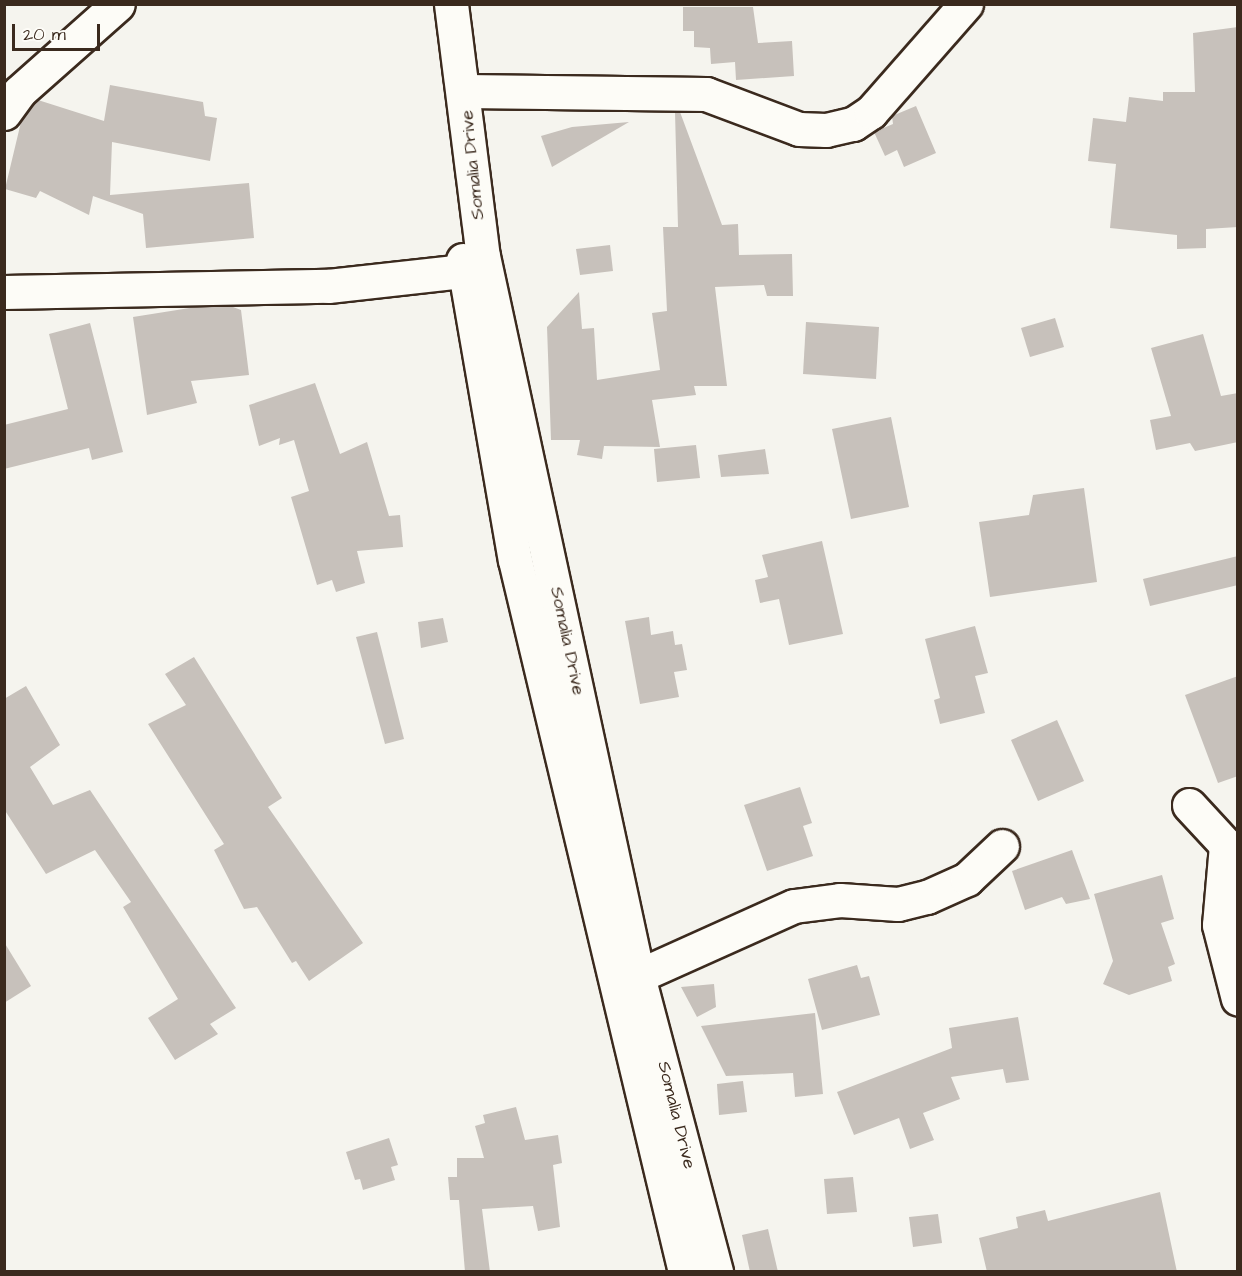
<!DOCTYPE html>
<style>
body{margin:0}
#map{position:relative;width:1242px;height:1276px;overflow:hidden;background:#f5f4ee;font-family:"Architects Daughter",sans-serif}
div>[style]{position:absolute}
.building>*{inset:0;background:#c7c1bb}
.roads{filter:drop-shadow(2px 0 #3b2a1e) drop-shadow(-2px 0 #3b2a1e) drop-shadow(0 2px #3b2a1e) drop-shadow(0 -2px #3b2a1e)}
.minor>*{height:33px;margin:-16.5px;padding:0 16.5px;transform-origin:16.5px;border-radius:16.5px;background:#fdfcf7}
.major>*{height:33px;margin:-16.5px;padding:0 16.5px;transform-origin:16.5px;border-radius:16.5px;background:#fdfcf7}
span{translate:-50% -50%;white-space:nowrap;text-align:center;line-height:1.15;-webkit-text-stroke:6px #fdfcf7;paint-order:stroke}
.street-label{font-size:18px;color:#3b2a1e}
.frame{position:absolute;inset:0;border:6px solid #3b2a1e;pointer-events:none}
.scale{position:absolute;left:12px;top:24px;width:88px;height:27px;box-sizing:border-box;border:3px solid #3b2a1e;border-top:0;padding-left:8px;font-size:18px;line-height:21px;white-space:nowrap;color:#3b2a1e;-webkit-text-stroke:4px #fdfcf7;paint-order:stroke}
</style>
<div id="map">
<div class="building">
<i style="clip-path:polygon(683px 7px,753px 7px,758px 43px,792px 41px,794px 76px,736px 80px,735px 62px,711px 64px,710px 48px,694px 47px,694px 31px,683px 31px)"></i>
<i style="clip-path:polygon(1238px 27px,1238px 227px,1206px 229px,1206px 248px,1177px 249px,1177px 235px,1110px 228px,1116px 164px,1088px 161px,1093px 118px,1126px 122px,1129px 97px,1163px 101px,1163px 92px,1195px 92px,1193px 33px)"></i>
<i style="clip-path:polygon(110px 85px,203px 102px,205px 116px,217px 118px,210px 161px,112px 142px,110px 195px,249px 183px,254px 238px,146px 248px,143px 214px,93px 196px,89px 215px,40px 191px,36px 198px,5px 189px,21px 122px,33px 105px,38px 100px,104px 121px)"></i>
<i style="clip-path:polygon(916px 106px,936px 153px,904px 167px,897px 150px,885px 156px,874px 132px,893px 124px,892px 116px)"></i>
<i style="clip-path:polygon(675px 112px,680px 112px,722px 225px,738px 224px,739px 255px,792px 254px,793px 296px,767px 296px,764px 285px,715px 287px,727px 386px,694px 386px,696px 395px,652px 400px,660px 447px,604px 446px,602px 459px,577px 455px,580px 440px,551px 440px,547px 327px,579px 292px,582px 329px,594px 328px,597px 380px,660px 370px,652px 313px,667px 311px,663px 227px,678px 227px)"></i>
<i style="clip-path:polygon(629px 122px,552px 167px,541px 136px,572px 127px)"></i>
<i style="clip-path:polygon(610px 245px,613px 271px,580px 275px,576px 249px)"></i>
<i style="clip-path:polygon(196px 307px,233px 307px,241px 310px,249px 375px,191px 381px,197px 403px,147px 415px,133px 317px)"></i>
<i style="clip-path:polygon(1055px 318px,1064px 347px,1030px 357px,1021px 328px)"></i>
<i style="clip-path:polygon(806px 322px,879px 327px,876px 379px,803px 374px)"></i>
<i style="clip-path:polygon(90px 323px,123px 452px,92px 460px,89px 448px,4px 469px,4px 425px,68px 409px,49px 334px)"></i>
<i style="clip-path:polygon(1203px 334px,1221px 396px,1238px 393px,1238px 442px,1195px 451px,1190px 443px,1156px 450px,1150px 420px,1171px 416px,1151px 348px)"></i>
<i style="clip-path:polygon(315px 383px,340px 454px,367px 442px,389px 516px,400px 515px,403px 547px,357px 551px,365px 583px,336px 592px,332px 580px,317px 585px,291px 497px,309px 491px,294px 440px,279px 445px,280px 438px,259px 446px,249px 405px)"></i>
<i style="clip-path:polygon(891px 417px,909px 507px,851px 519px,832px 429px)"></i>
<i style="clip-path:polygon(696px 445px,700px 478px,657px 482px,654px 449px)"></i>
<i style="clip-path:polygon(765px 449px,769px 474px,721px 477px,718px 455px)"></i>
<i style="clip-path:polygon(1084px 488px,1097px 582px,990px 597px,979px 522px,1029px 515px,1033px 495px)"></i>
<i style="clip-path:polygon(822px 541px,843px 634px,789px 645px,779px 599px,760px 603px,755px 580px,768px 577px,762px 555px)"></i>
<i style="clip-path:polygon(1238px 556px,1238px 585px,1150px 606px,1143px 579px)"></i>
<i style="clip-path:polygon(649px 617px,651px 635px,673px 631px,675px 645px,682px 644px,687px 670px,674px 672px,679px 697px,640px 704px,625px 621px)"></i>
<i style="clip-path:polygon(443px 618px,448px 642px,421px 648px,418px 622px)"></i>
<i style="clip-path:polygon(975px 626px,988px 673px,975px 676px,985px 713px,940px 724px,934px 700px,940px 698px,925px 639px)"></i>
<i style="clip-path:polygon(377px 632px,404px 739px,385px 744px,356px 637px)"></i>
<i style="clip-path:polygon(194px 657px,282px 798px,268px 807px,363px 943px,309px 981px,296px 961px,292px 963px,257px 907px,244px 909px,214px 850px,224px 844px,148px 724px,186px 705px,165px 674px)"></i>
<i style="clip-path:polygon(1238px 676px,1238px 776px,1218px 783px,1185px 695px)"></i>
<i style="clip-path:polygon(26px 686px,60px 745px,30px 767px,53px 805px,90px 790px,236px 1008px,210px 1024px,218px 1034px,175px 1060px,148px 1018px,178px 999px,123px 907px,131px 902px,95px 850px,46px 874px,4px 809px,4px 699px)"></i>
<i style="clip-path:polygon(1057px 720px,1084px 781px,1038px 801px,1011px 740px)"></i>
<i style="clip-path:polygon(800px 787px,812px 823px,803px 826px,813px 856px,767px 871px,744px 805px)"></i>
<i style="clip-path:polygon(1072px 850px,1090px 899px,1066px 904px,1062px 897px,1025px 910px,1012px 871px)"></i>
<i style="clip-path:polygon(1162px 875px,1174px 919px,1161px 923px,1175px 964px,1168px 967px,1172px 981px,1129px 995px,1103px 984px,1113px 961px,1094px 894px)"></i>
<i style="clip-path:polygon(4px 942px,31px 986px,4px 1003px)"></i>
<i style="clip-path:polygon(857px 965px,861px 978px,869px 976px,880px 1015px,822px 1030px,808px 979px)"></i>
<i style="clip-path:polygon(714px 984px,716px 1007px,697px 1017px,681px 987px)"></i>
<i style="clip-path:polygon(815px 1013px,823px 1094px,795px 1097px,793px 1073px,726px 1076px,701px 1026px)"></i>
<i style="clip-path:polygon(1018px 1017px,1029px 1080px,1006px 1083px,1003px 1069px,951px 1077px,960px 1099px,923px 1113px,934px 1140px,910px 1149px,899px 1118px,854px 1135px,837px 1092px,952px 1048px,949px 1028px)"></i>
<i style="clip-path:polygon(743px 1081px,747px 1112px,719px 1115px,717px 1084px)"></i>
<i style="clip-path:polygon(516px 1107px,525px 1140px,558px 1135px,562px 1163px,553px 1165px,560px 1227px,538px 1231px,533px 1206px,482px 1209px,490px 1272px,465px 1272px,459px 1200px,450px 1200px,448px 1177px,457px 1177px,457px 1158px,484px 1158px,475px 1126px,485px 1123px,483px 1115px)"></i>
<i style="clip-path:polygon(389px 1138px,398px 1165px,391px 1167px,395px 1180px,363px 1190px,360px 1179px,355px 1180px,346px 1152px)"></i>
<i style="clip-path:polygon(853px 1177px,857px 1212px,827px 1214px,824px 1179px)"></i>
<i style="clip-path:polygon(1160px 1192px,1177px 1272px,987px 1272px,979px 1238px,1018px 1228px,1016px 1217px,1045px 1210px,1048px 1221px)"></i>
<i style="clip-path:polygon(938px 1214px,942px 1243px,913px 1247px,909px 1217px)"></i>
<i style="clip-path:polygon(768px 1229px,778px 1272px,750px 1272px,742px 1235px)"></i>
</div>
<div class="roads">
<div class="minor">
<i style="left:465px;top:91px;width:241px;rotate:0.7deg"></i>
<i style="left:706px;top:94px;width:99px;rotate:20.6deg"></i>
<i style="left:799px;top:129px;width:27px;rotate:2deg"></i>
<i style="left:826px;top:130px;width:28px;rotate:-13deg"></i>
<i style="left:853px;top:124px;width:22px;rotate:-34deg"></i>
<i style="left:871px;top:112px;width:144px;rotate:-48.7deg"></i>
<i style="left:4px;top:113px;width:26px;rotate:-54deg"></i>
<i style="left:19px;top:92px;width:132px;rotate:-41.6deg"></i>
<i style="left:4px;top:292px;width:324px;rotate:-1.1deg"></i>
<i style="left:328px;top:286px;width:137px;rotate:-6.3deg"></i>
<i style="left:1189px;top:805px;width:54px;rotate:47.2deg"></i>
<i style="left:1226px;top:845px;width:80px;rotate:95deg"></i>
<i style="left:1219px;top:925px;width:76px;rotate:75.6deg"></i>
<i style="left:638px;top:976px;width:171px;rotate:-24.2deg"></i>
<i style="left:794px;top:906px;width:46px;rotate:-7.4deg"></i>
<i style="left:840px;top:900px;width:58px;rotate:3.9deg"></i>
<i style="left:898px;top:904px;width:30px;rotate:-14deg"></i>
<i style="left:927px;top:897px;width:44px;rotate:-24.2deg"></i>
<i style="left:967px;top:879px;width:48px;rotate:-43.3deg"></i>
</div>
<div class="major">
<i style="left:451px;top:4px;width:254px;rotate:82.8deg"></i>
<i style="left:483px;top:256px;width:736px;rotate:77.85deg"></i>
<i style="left:638px;top:976px;width:306px;rotate:75.2deg"></i>
<i style="left:463px;top:260px;width:304px;rotate:80.2deg"></i>
<i style="left:515px;top:560px;width:732px;rotate:76.57deg"></i>
</div>
</div>
<div class="street-label">
<span style="left:473px;top:165px;rotate:-96deg">Somalia Drive</span>
<span style="left:567px;top:641px;rotate:78deg">Somalia Drive</span>
<span style="left:676px;top:1115px;rotate:76deg">Somalia Drive</span>
</div>
<div class="frame"></div>
<div class="scale">20 m</div>
</div>
